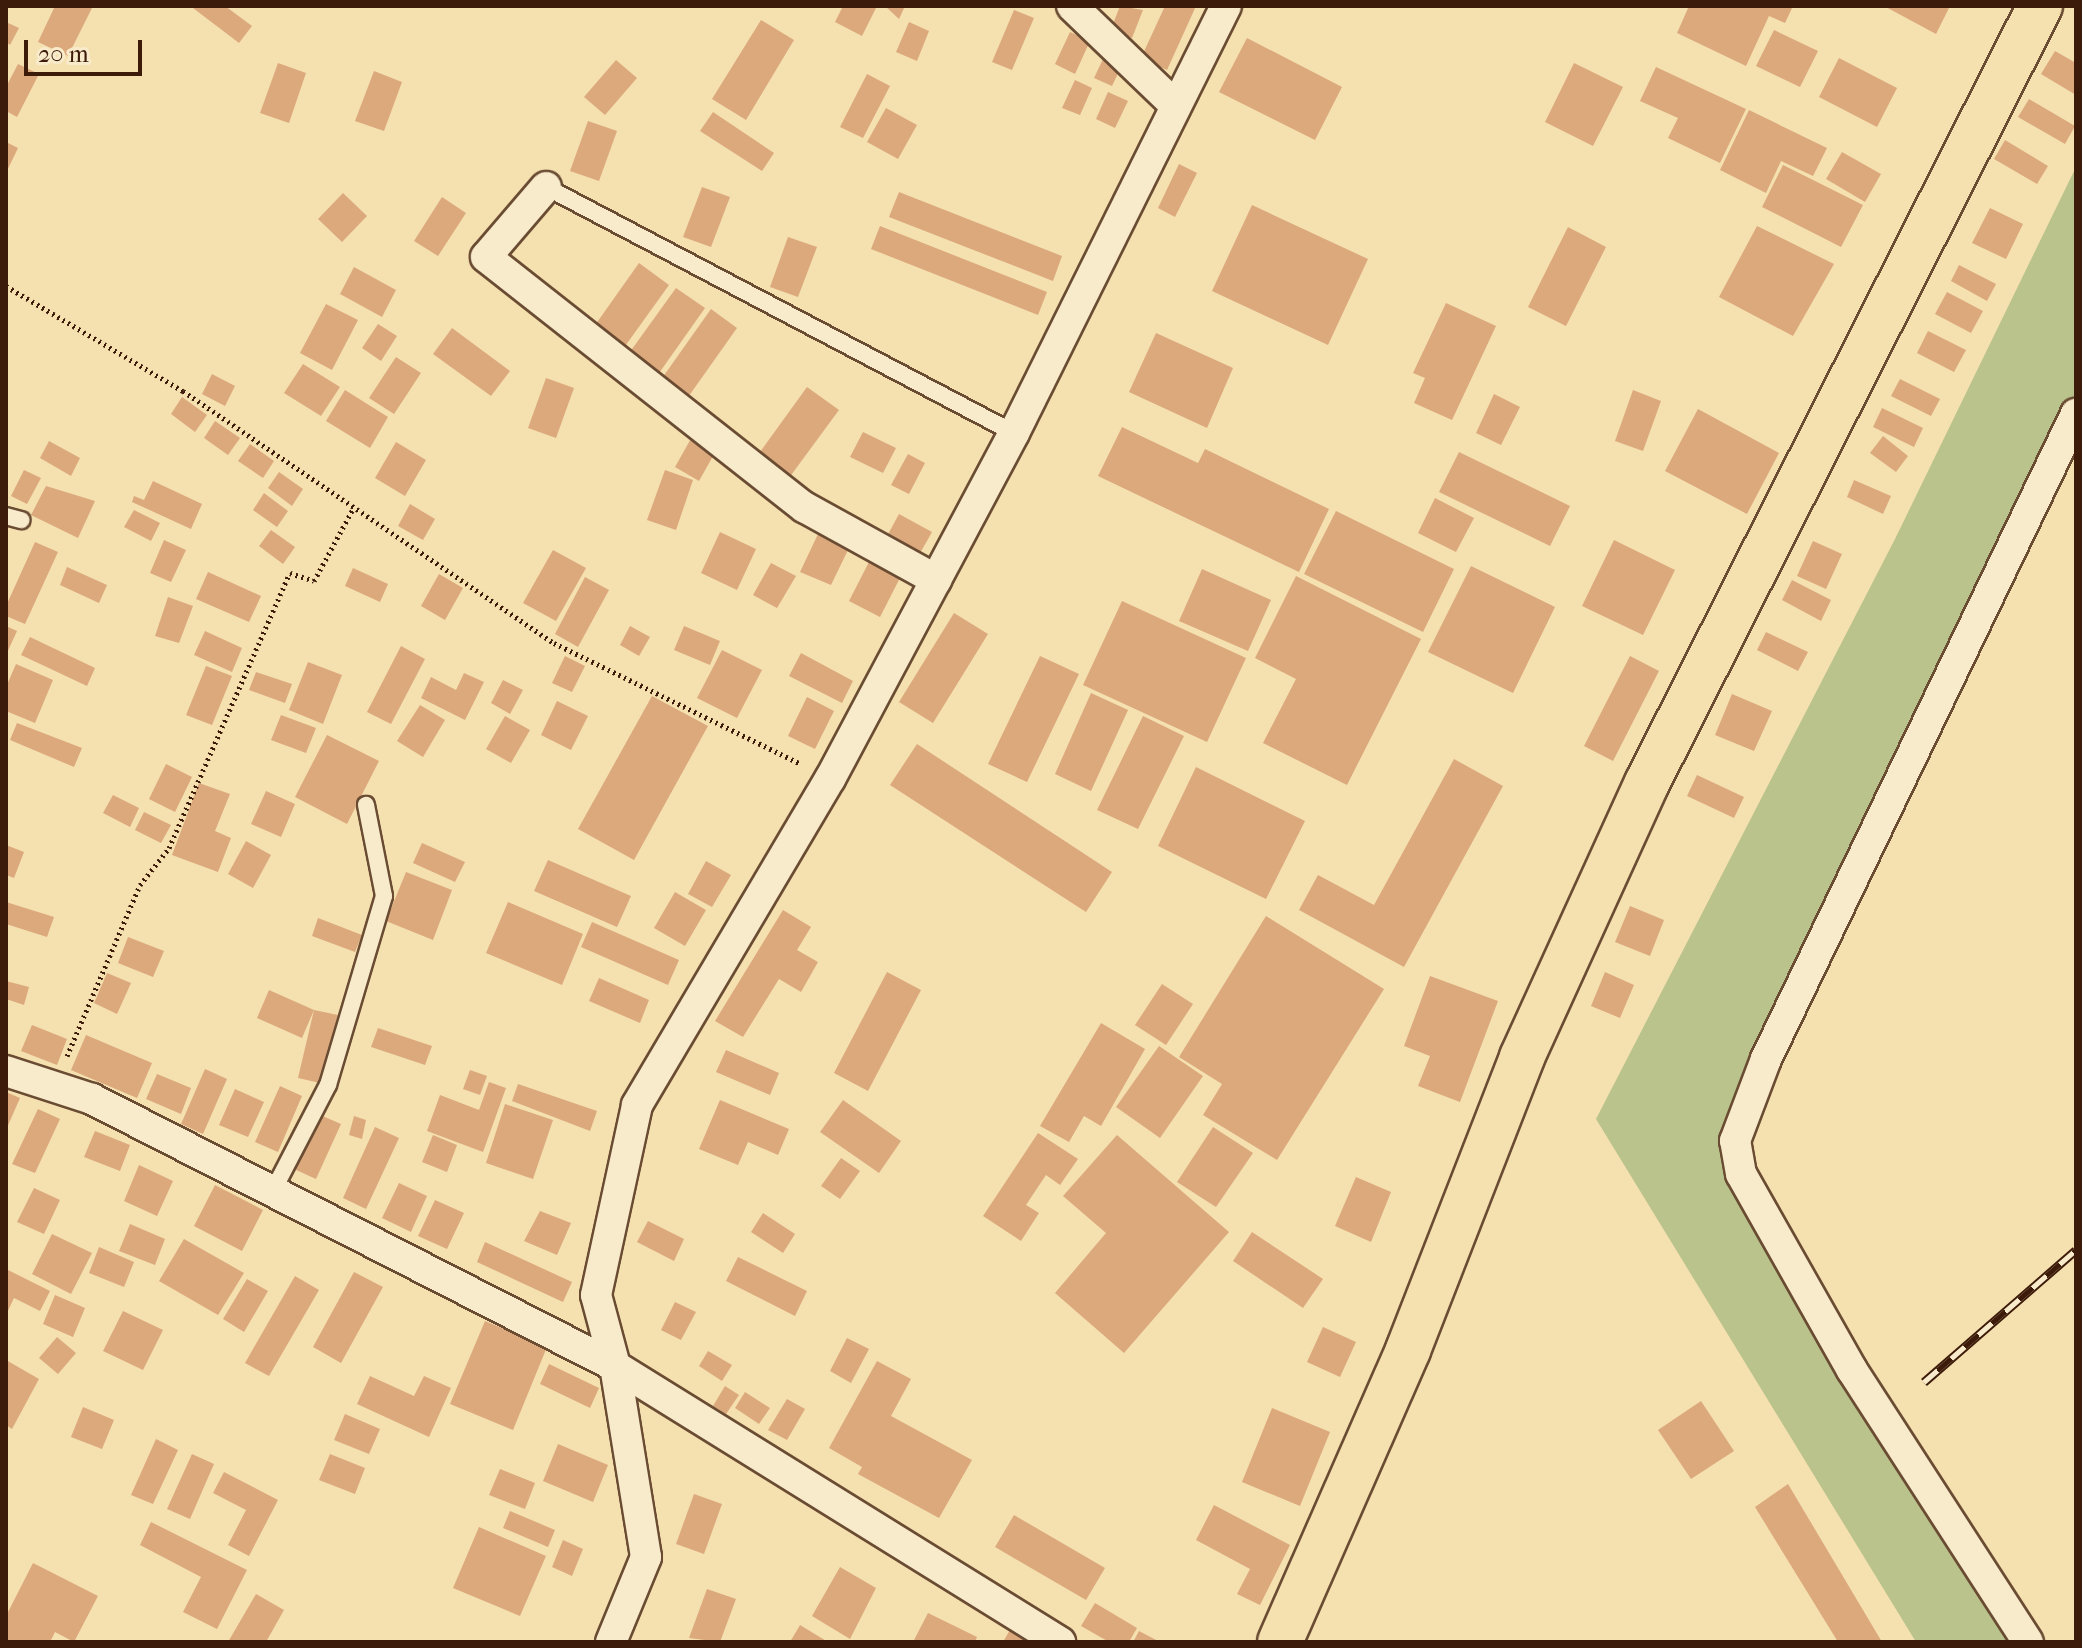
<!DOCTYPE html>
<style>
body{margin:0}
#map{position:relative;width:2082px;height:1648px;overflow:hidden;background:#f5e0af;font-family:"IM FELL French Canon",serif}
div>[style]{position:absolute}
.green>*{inset:0;background:#bac38c}
.building>*{inset:0;background:#dca97d}
.path>*{height:5px;margin-top:-2.5px;transform-origin:0;background:repeating-linear-gradient(90deg,#3c1b0a 0 2px,transparent 0 6px)}
.roads{filter:drop-shadow(2px 0 #6a4c33) drop-shadow(-2px 0 #6a4c33) drop-shadow(0 2px #6a4c33) drop-shadow(0 -2px #6a4c33)}
.service>*{height:16px;margin:-8px;padding:0 8px;transform-origin:8px;border-radius:8px;background:#f8ebcb}
.minor>*{height:30px;margin:-15px;padding:0 15px;transform-origin:15px;border-radius:15px;background:#f8ebcb}
.primary>*{height:44px;margin:-22px;padding:0 22px;transform-origin:22px;border-radius:22px;background:#f5e0af}
.rail>*{height:9px;margin-top:-4.5px;transform-origin:0;background:repeating-linear-gradient(90deg,#f8ebcb 0 18px,#3c1b0a 0 36px);box-sizing:border-box;border-block:2px solid #3c1b0a}
span{translate:-50% -50%;white-space:nowrap;text-align:center;line-height:1.15;-webkit-text-stroke:6px #f8ebcb;paint-order:stroke}
.frame{position:absolute;inset:0;border:8px solid #3c1b0a;pointer-events:none}
.scale{position:absolute;left:24px;top:40px;width:118px;height:36px;box-sizing:border-box;border:4px solid #3c1b0a;border-top:0;padding-left:10px;font-size:24px;line-height:28px;white-space:nowrap;color:#3c1b0a;-webkit-text-stroke:6px #f8ebcb;paint-order:stroke}
</style>
<div id="map">
<div class="green">
<i style="clip-path:polygon(2076px 167px,2076px 414px,1735px 1141px,2028px 1642px,1916px 1642px,1596px 1119px,1895px 539px)"></i>
</div>
<div class="building">
<i style="clip-path:polygon(55px 6px,92px 8px,68px 56px,38px 42px)"></i>
<i style="clip-path:polygon(225px 6px,252px 26px,239px 43px,193px 8px)"></i>
<i style="clip-path:polygon(843px 6px,877px 6px,862px 36px,835px 22px)"></i>
<i style="clip-path:polygon(885px 6px,905px 6px,899px 19px)"></i>
<i style="clip-path:polygon(1120px 6px,1143px 10px,1132px 38px,1111px 29px)"></i>
<i style="clip-path:polygon(1165px 6px,1196px 6px,1167px 70px,1141px 58px)"></i>
<i style="clip-path:polygon(1689px 6px,1793px 6px,1785px 23px,1769px 16px,1746px 66px,1677px 33px)"></i>
<i style="clip-path:polygon(1884px 6px,1950px 6px,1936px 34px)"></i>
<i style="clip-path:polygon(1014px 10px,1034px 18px,1012px 70px,992px 62px)"></i>
<i style="clip-path:polygon(761px 20px,794px 40px,746px 120px,712px 99px)"></i>
<i style="clip-path:polygon(6px 22px,19px 28px,10px 45px,6px 42px)"></i>
<i style="clip-path:polygon(909px 22px,929px 31px,917px 61px,896px 52px)"></i>
<i style="clip-path:polygon(1774px 30px,1818px 51px,1800px 87px,1756px 66px)"></i>
<i style="clip-path:polygon(1070px 32px,1090px 41px,1075px 74px,1055px 64px)"></i>
<i style="clip-path:polygon(1247px 38px,1342px 87px,1315px 140px,1219px 92px)"></i>
<i style="clip-path:polygon(2055px 51px,2076px 63px,2076px 95px,2041px 74px)"></i>
<i style="clip-path:polygon(1104px 57px,1122px 65px,1112px 86px,1094px 78px)"></i>
<i style="clip-path:polygon(1839px 58px,1897px 88px,1877px 127px,1819px 97px)"></i>
<i style="clip-path:polygon(616px 60px,637px 78px,605px 115px,584px 97px)"></i>
<i style="clip-path:polygon(278px 63px,306px 73px,289px 123px,260px 113px)"></i>
<i style="clip-path:polygon(1574px 63px,1623px 87px,1593px 146px,1545px 122px)"></i>
<i style="clip-path:polygon(18px 64px,39px 74px,17px 117px,6px 111px,6px 87px)"></i>
<i style="clip-path:polygon(1656px 67px,1746px 109px,1720px 163px,1668px 138px,1678px 118px,1640px 101px)"></i>
<i style="clip-path:polygon(374px 71px,402px 82px,384px 131px,355px 121px)"></i>
<i style="clip-path:polygon(867px 74px,890px 86px,863px 138px,840px 127px)"></i>
<i style="clip-path:polygon(1075px 80px,1092px 88px,1080px 115px,1062px 108px)"></i>
<i style="clip-path:polygon(1108px 92px,1128px 101px,1115px 128px,1096px 119px)"></i>
<i style="clip-path:polygon(2029px 99px,2075px 126px,2065px 144px,2018px 117px)"></i>
<i style="clip-path:polygon(886px 108px,917px 125px,898px 159px,867px 142px)"></i>
<i style="clip-path:polygon(1749px 110px,1827px 148px,1813px 176px,1781px 161px,1766px 193px,1720px 170px)"></i>
<i style="clip-path:polygon(713px 112px,774px 153px,762px 171px,700px 131px)"></i>
<i style="clip-path:polygon(588px 121px,617px 131px,599px 181px,570px 171px)"></i>
<i style="clip-path:polygon(2005px 140px,2048px 166px,2037px 184px,1994px 159px)"></i>
<i style="clip-path:polygon(6px 142px,18px 148px,6px 173px)"></i>
<i style="clip-path:polygon(1842px 152px,1881px 174px,1865px 202px,1826px 179px)"></i>
<i style="clip-path:polygon(1179px 164px,1197px 173px,1175px 217px,1158px 208px)"></i>
<i style="clip-path:polygon(1783px 165px,1863px 205px,1841px 247px,1762px 207px)"></i>
<i style="clip-path:polygon(702px 187px,730px 197px,711px 247px,683px 237px)"></i>
<i style="clip-path:polygon(899px 192px,1062px 256px,1053px 281px,889px 217px)"></i>
<i style="clip-path:polygon(343px 193px,367px 216px,342px 242px,318px 219px)"></i>
<i style="clip-path:polygon(442px 197px,466px 213px,438px 256px,414px 241px)"></i>
<i style="clip-path:polygon(1252px 205px,1368px 259px,1328px 345px,1212px 291px)"></i>
<i style="clip-path:polygon(1990px 208px,2023px 224px,2006px 259px,1972px 243px)"></i>
<i style="clip-path:polygon(880px 226px,1047px 292px,1038px 315px,871px 249px)"></i>
<i style="clip-path:polygon(1757px 226px,1834px 264px,1793px 336px,1719px 297px)"></i>
<i style="clip-path:polygon(1568px 227px,1606px 247px,1566px 326px,1528px 307px)"></i>
<i style="clip-path:polygon(788px 237px,817px 247px,798px 297px,770px 287px)"></i>
<i style="clip-path:polygon(639px 263px,669px 285px,623px 349px,593px 328px)"></i>
<i style="clip-path:polygon(1959px 265px,1996px 284px,1987px 301px,1951px 281px)"></i>
<i style="clip-path:polygon(354px 267px,396px 290px,382px 317px,340px 294px)"></i>
<i style="clip-path:polygon(676px 288px,705px 308px,657px 376px,627px 356px)"></i>
<i style="clip-path:polygon(1947px 292px,1983px 311px,1971px 333px,1935px 314px)"></i>
<i style="clip-path:polygon(1446px 303px,1496px 326px,1452px 420px,1414px 403px,1425px 378px,1413px 373px)"></i>
<i style="clip-path:polygon(326px 304px,358px 320px,332px 370px,300px 353px)"></i>
<i style="clip-path:polygon(711px 309px,737px 328px,686px 400px,660px 381px)"></i>
<i style="clip-path:polygon(378px 324px,397px 336px,381px 361px,362px 348px)"></i>
<i style="clip-path:polygon(452px 328px,510px 371px,491px 396px,433px 354px)"></i>
<i style="clip-path:polygon(1928px 331px,1966px 350px,1954px 372px,1917px 353px)"></i>
<i style="clip-path:polygon(1156px 333px,1233px 368px,1207px 428px,1129px 392px)"></i>
<i style="clip-path:polygon(396px 357px,421px 373px,394px 414px,369px 398px)"></i>
<i style="clip-path:polygon(303px 364px,340px 387px,321px 416px,284px 393px)"></i>
<i style="clip-path:polygon(212px 374px,235px 386px,225px 406px,202px 394px)"></i>
<i style="clip-path:polygon(546px 378px,574px 388px,556px 438px,528px 428px)"></i>
<i style="clip-path:polygon(1900px 379px,1940px 399px,1931px 416px,1891px 396px)"></i>
<i style="clip-path:polygon(807px 387px,839px 410px,786px 482px,755px 459px)"></i>
<i style="clip-path:polygon(345px 390px,388px 417px,370px 448px,326px 421px)"></i>
<i style="clip-path:polygon(1633px 390px,1661px 401px,1643px 451px,1615px 441px)"></i>
<i style="clip-path:polygon(1494px 394px,1520px 407px,1501px 445px,1476px 433px)"></i>
<i style="clip-path:polygon(182px 397px,207px 415px,195px 432px,171px 414px)"></i>
<i style="clip-path:polygon(1882px 408px,1923px 428px,1914px 447px,1873px 427px)"></i>
<i style="clip-path:polygon(1698px 409px,1779px 453px,1747px 514px,1665px 471px)"></i>
<i style="clip-path:polygon(215px 421px,240px 438px,228px 455px,204px 438px)"></i>
<i style="clip-path:polygon(1122px 427px,1198px 463px,1205px 449px,1329px 509px,1299px 572px,1098px 476px)"></i>
<i style="clip-path:polygon(863px 432px,896px 448px,883px 473px,850px 457px)"></i>
<i style="clip-path:polygon(693px 435px,717px 449px,699px 481px,675px 467px)"></i>
<i style="clip-path:polygon(1883px 436px,1908px 456px,1896px 472px,1870px 453px)"></i>
<i style="clip-path:polygon(49px 441px,80px 458px,71px 476px,40px 458px)"></i>
<i style="clip-path:polygon(396px 442px,426px 460px,405px 496px,375px 478px)"></i>
<i style="clip-path:polygon(250px 444px,274px 461px,263px 478px,238px 461px)"></i>
<i style="clip-path:polygon(1459px 452px,1570px 506px,1550px 546px,1439px 492px)"></i>
<i style="clip-path:polygon(908px 454px,925px 463px,909px 494px,891px 485px)"></i>
<i style="clip-path:polygon(24px 470px,41px 478px,27px 504px,11px 496px)"></i>
<i style="clip-path:polygon(665px 470px,693px 480px,676px 530px,647px 520px)"></i>
<i style="clip-path:polygon(279px 472px,303px 489px,292px 506px,268px 488px)"></i>
<i style="clip-path:polygon(1854px 480px,1891px 496px,1883px 514px,1847px 497px)"></i>
<i style="clip-path:polygon(153px 481px,202px 504px,191px 529px,132px 502px,134px 496px,144px 500px)"></i>
<i style="clip-path:polygon(46px 486px,95px 501px,78px 538px,31px 515px)"></i>
<i style="clip-path:polygon(264px 493px,288px 511px,277px 527px,253px 510px)"></i>
<i style="clip-path:polygon(1435px 498px,1474px 518px,1456px 552px,1418px 533px)"></i>
<i style="clip-path:polygon(410px 504px,435px 519px,423px 540px,398px 526px)"></i>
<i style="clip-path:polygon(134px 510px,160px 523px,151px 541px,124px 527px)"></i>
<i style="clip-path:polygon(1336px 511px,1454px 569px,1423px 632px,1304px 574px)"></i>
<i style="clip-path:polygon(899px 514px,932px 532px,919px 555px,886px 538px)"></i>
<i style="clip-path:polygon(271px 530px,295px 547px,283px 564px,259px 546px)"></i>
<i style="clip-path:polygon(720px 532px,756px 549px,737px 590px,701px 573px)"></i>
<i style="clip-path:polygon(818px 534px,849px 548px,831px 585px,800px 572px)"></i>
<i style="clip-path:polygon(164px 540px,186px 550px,171px 582px,150px 573px)"></i>
<i style="clip-path:polygon(1614px 540px,1675px 570px,1643px 635px,1582px 606px)"></i>
<i style="clip-path:polygon(1813px 541px,1842px 554px,1826px 589px,1797px 576px)"></i>
<i style="clip-path:polygon(35px 542px,58px 552px,25px 624px,6px 616px,6px 606px)"></i>
<i style="clip-path:polygon(553px 550px,586px 568px,556px 621px,523px 603px)"></i>
<i style="clip-path:polygon(870px 560px,901px 576px,880px 617px,849px 601px)"></i>
<i style="clip-path:polygon(771px 563px,796px 576px,777px 608px,753px 595px)"></i>
<i style="clip-path:polygon(1471px 566px,1555px 607px,1513px 693px,1428px 652px)"></i>
<i style="clip-path:polygon(67px 567px,107px 585px,99px 603px,60px 585px)"></i>
<i style="clip-path:polygon(353px 568px,388px 584px,380px 602px,345px 586px)"></i>
<i style="clip-path:polygon(1202px 569px,1271px 600px,1248px 651px,1179px 621px)"></i>
<i style="clip-path:polygon(208px 572px,261px 596px,249px 622px,196px 599px)"></i>
<i style="clip-path:polygon(439px 574px,463px 588px,445px 620px,421px 606px)"></i>
<i style="clip-path:polygon(1296px 576px,1421px 639px,1347px 785px,1263px 743px,1296px 679px,1255px 658px)"></i>
<i style="clip-path:polygon(585px 577px,609px 590px,578px 647px,555px 634px)"></i>
<i style="clip-path:polygon(1792px 580px,1831px 600px,1821px 621px,1782px 600px)"></i>
<i style="clip-path:polygon(168px 597px,193px 606px,179px 643px,155px 636px)"></i>
<i style="clip-path:polygon(1122px 601px,1246px 658px,1207px 742px,1083px 685px)"></i>
<i style="clip-path:polygon(954px 613px,988px 634px,933px 723px,899px 702px)"></i>
<i style="clip-path:polygon(6px 626px,17px 631px,6px 655px)"></i>
<i style="clip-path:polygon(630px 626px,650px 637px,639px 656px,620px 645px)"></i>
<i style="clip-path:polygon(684px 626px,720px 641px,710px 665px,674px 650px)"></i>
<i style="clip-path:polygon(205px 631px,242px 648px,232px 672px,194px 655px)"></i>
<i style="clip-path:polygon(1766px 632px,1808px 652px,1798px 671px,1757px 650px)"></i>
<i style="clip-path:polygon(30px 637px,95px 668px,87px 686px,21px 655px)"></i>
<i style="clip-path:polygon(401px 646px,425px 659px,391px 724px,367px 712px)"></i>
<i style="clip-path:polygon(722px 650px,762px 670px,737px 718px,697px 698px)"></i>
<i style="clip-path:polygon(801px 653px,853px 681px,842px 703px,789px 676px)"></i>
<i style="clip-path:polygon(565px 656px,585px 666px,572px 692px,552px 683px)"></i>
<i style="clip-path:polygon(1040px 656px,1079px 674px,1027px 782px,988px 764px)"></i>
<i style="clip-path:polygon(1630px 656px,1659px 671px,1613px 761px,1584px 746px)"></i>
<i style="clip-path:polygon(308px 662px,342px 675px,323px 724px,289px 710px)"></i>
<i style="clip-path:polygon(16px 664px,53px 680px,35px 723px,6px 711px,6px 687px)"></i>
<i style="clip-path:polygon(206px 666px,232px 676px,212px 725px,186px 715px)"></i>
<i style="clip-path:polygon(256px 672px,292px 684px,285px 703px,249px 690px)"></i>
<i style="clip-path:polygon(464px 673px,484px 682px,465px 720px,421px 698px,431px 677px,456px 690px)"></i>
<i style="clip-path:polygon(503px 680px,523px 690px,510px 714px,491px 703px)"></i>
<i style="clip-path:polygon(1091px 693px,1128px 710px,1091px 791px,1055px 774px)"></i>
<i style="clip-path:polygon(1732px 694px,1772px 711px,1754px 751px,1715px 735px)"></i>
<i style="clip-path:polygon(652px 696px,708px 726px,634px 860px,578px 829px)"></i>
<i style="clip-path:polygon(807px 697px,834px 711px,815px 749px,788px 736px)"></i>
<i style="clip-path:polygon(557px 701px,588px 716px,571px 750px,541px 735px)"></i>
<i style="clip-path:polygon(420px 705px,445px 720px,423px 757px,397px 741px)"></i>
<i style="clip-path:polygon(281px 715px,316px 728px,306px 753px,271px 740px)"></i>
<i style="clip-path:polygon(505px 716px,530px 730px,511px 763px,486px 749px)"></i>
<i style="clip-path:polygon(1143px 716px,1184px 736px,1138px 829px,1097px 810px)"></i>
<i style="clip-path:polygon(17px 723px,82px 748px,74px 767px,10px 740px)"></i>
<i style="clip-path:polygon(327px 735px,379px 761px,347px 824px,295px 797px)"></i>
<i style="clip-path:polygon(917px 744px,1112px 872px,1086px 912px,890px 785px)"></i>
<i style="clip-path:polygon(1454px 759px,1503px 786px,1404px 967px,1299px 910px,1318px 875px,1374px 905px)"></i>
<i style="clip-path:polygon(166px 764px,192px 777px,175px 812px,149px 799px)"></i>
<i style="clip-path:polygon(1196px 767px,1305px 821px,1266px 899px,1158px 846px)"></i>
<i style="clip-path:polygon(1697px 775px,1744px 797px,1734px 818px,1687px 796px)"></i>
<i style="clip-path:polygon(199px 783px,230px 794px,215px 831px,231px 838px,218px 872px,172px 855px)"></i>
<i style="clip-path:polygon(266px 791px,295px 804px,281px 837px,251px 824px)"></i>
<i style="clip-path:polygon(113px 795px,139px 808px,130px 827px,103px 813px)"></i>
<i style="clip-path:polygon(144px 812px,171px 825px,161px 843px,135px 830px)"></i>
<i style="clip-path:polygon(246px 841px,271px 855px,253px 888px,228px 874px)"></i>
<i style="clip-path:polygon(422px 843px,465px 862px,455px 882px,413px 863px)"></i>
<i style="clip-path:polygon(6px 845px,24px 852px,14px 878px,6px 875px)"></i>
<i style="clip-path:polygon(548px 860px,631px 896px,617px 927px,534px 891px)"></i>
<i style="clip-path:polygon(706px 861px,731px 875px,712px 907px,688px 894px)"></i>
<i style="clip-path:polygon(406px 872px,452px 890px,433px 940px,386px 921px)"></i>
<i style="clip-path:polygon(675px 892px,706px 910px,685px 946px,654px 928px)"></i>
<i style="clip-path:polygon(6px 902px,54px 917px,47px 937px,6px 924px)"></i>
<i style="clip-path:polygon(508px 902px,583px 934px,562px 985px,486px 953px)"></i>
<i style="clip-path:polygon(1630px 906px,1664px 920px,1650px 956px,1615px 942px)"></i>
<i style="clip-path:polygon(783px 910px,811px 927px,797px 950px,818px 962px,801px 992px,779px 979px,743px 1037px,715px 1021px)"></i>
<i style="clip-path:polygon(1266px 916px,1384px 989px,1277px 1160px,1203px 1115px,1222px 1084px,1179px 1057px)"></i>
<i style="clip-path:polygon(318px 918px,362px 935px,355px 952px,312px 936px)"></i>
<i style="clip-path:polygon(592px 922px,679px 960px,668px 985px,581px 947px)"></i>
<i style="clip-path:polygon(128px 937px,164px 951px,153px 977px,118px 963px)"></i>
<i style="clip-path:polygon(887px 972px,921px 990px,868px 1091px,834px 1073px)"></i>
<i style="clip-path:polygon(1605px 972px,1634px 985px,1620px 1018px,1591px 1006px)"></i>
<i style="clip-path:polygon(107px 973px,131px 983px,117px 1014px,94px 1003px)"></i>
<i style="clip-path:polygon(1430px 976px,1498px 1001px,1460px 1102px,1418px 1086px,1430px 1056px,1404px 1046px)"></i>
<i style="clip-path:polygon(599px 978px,649px 1000px,640px 1023px,589px 1001px)"></i>
<i style="clip-path:polygon(6px 981px,29px 987px,24px 1005px,6px 999px)"></i>
<i style="clip-path:polygon(1162px 984px,1193px 1004px,1166px 1045px,1135px 1025px)"></i>
<i style="clip-path:polygon(269px 990px,314px 1010px,302px 1038px,257px 1018px)"></i>
<i style="clip-path:polygon(314px 1010px,338px 1015px,320px 1083px,298px 1078px)"></i>
<i style="clip-path:polygon(1101px 1023px,1145px 1049px,1101px 1126px,1084px 1116px,1069px 1142px,1040px 1126px)"></i>
<i style="clip-path:polygon(32px 1025px,67px 1039px,57px 1065px,21px 1051px)"></i>
<i style="clip-path:polygon(378px 1028px,432px 1046px,425px 1065px,371px 1047px)"></i>
<i style="clip-path:polygon(86px 1035px,152px 1063px,137px 1098px,71px 1070px)"></i>
<i style="clip-path:polygon(1159px 1046px,1203px 1076px,1160px 1138px,1116px 1107px)"></i>
<i style="clip-path:polygon(726px 1050px,779px 1073px,770px 1095px,716px 1072px)"></i>
<i style="clip-path:polygon(205px 1069px,227px 1079px,203px 1134px,181px 1124px)"></i>
<i style="clip-path:polygon(470px 1070px,487px 1076px,480px 1095px,463px 1089px)"></i>
<i style="clip-path:polygon(157px 1074px,191px 1088px,181px 1114px,146px 1099px)"></i>
<i style="clip-path:polygon(489px 1082px,506px 1088px,483px 1152px,427px 1131px,440px 1095px,479px 1110px)"></i>
<i style="clip-path:polygon(518px 1084px,597px 1111px,590px 1131px,512px 1101px)"></i>
<i style="clip-path:polygon(280px 1086px,302px 1096px,278px 1152px,255px 1142px)"></i>
<i style="clip-path:polygon(235px 1089px,264px 1102px,248px 1137px,219px 1125px)"></i>
<i style="clip-path:polygon(6px 1092px,20px 1098px,6px 1130px)"></i>
<i style="clip-path:polygon(720px 1100px,789px 1129px,778px 1155px,748px 1142px,738px 1165px,699px 1149px)"></i>
<i style="clip-path:polygon(843px 1100px,901px 1141px,879px 1173px,820px 1132px)"></i>
<i style="clip-path:polygon(505px 1104px,553px 1120px,533px 1179px,486px 1163px)"></i>
<i style="clip-path:polygon(38px 1109px,60px 1119px,35px 1173px,12px 1164px)"></i>
<i style="clip-path:polygon(318px 1114px,341px 1124px,316px 1179px,294px 1169px)"></i>
<i style="clip-path:polygon(354px 1116px,366px 1120px,362px 1139px,349px 1135px)"></i>
<i style="clip-path:polygon(375px 1127px,399px 1138px,366px 1209px,343px 1198px)"></i>
<i style="clip-path:polygon(1213px 1127px,1253px 1153px,1216px 1207px,1177px 1182px)"></i>
<i style="clip-path:polygon(95px 1131px,130px 1145px,120px 1171px,84px 1157px)"></i>
<i style="clip-path:polygon(1038px 1133px,1078px 1159px,1060px 1185px,1046px 1175px,1026px 1205px,1039px 1213px,1021px 1241px,983px 1216px)"></i>
<i style="clip-path:polygon(433px 1135px,457px 1145px,447px 1172px,422px 1162px)"></i>
<i style="clip-path:polygon(1117px 1135px,1229px 1232px,1124px 1353px,1055px 1293px,1106px 1233px,1063px 1196px)"></i>
<i style="clip-path:polygon(841px 1158px,860px 1171px,840px 1199px,821px 1186px)"></i>
<i style="clip-path:polygon(139px 1165px,173px 1181px,157px 1216px,124px 1201px)"></i>
<i style="clip-path:polygon(1356px 1177px,1391px 1192px,1371px 1242px,1335px 1226px)"></i>
<i style="clip-path:polygon(399px 1183px,427px 1196px,411px 1232px,382px 1218px)"></i>
<i style="clip-path:polygon(215px 1185px,263px 1210px,242px 1251px,194px 1226px)"></i>
<i style="clip-path:polygon(34px 1188px,60px 1200px,44px 1234px,17px 1222px)"></i>
<i style="clip-path:polygon(435px 1200px,464px 1213px,447px 1249px,418px 1236px)"></i>
<i style="clip-path:polygon(540px 1211px,571px 1223px,557px 1255px,524px 1241px)"></i>
<i style="clip-path:polygon(763px 1213px,795px 1234px,783px 1253px,751px 1232px)"></i>
<i style="clip-path:polygon(648px 1221px,684px 1239px,674px 1261px,637px 1242px)"></i>
<i style="clip-path:polygon(130px 1224px,165px 1239px,155px 1265px,119px 1251px)"></i>
<i style="clip-path:polygon(1252px 1232px,1323px 1279px,1303px 1308px,1233px 1261px)"></i>
<i style="clip-path:polygon(52px 1234px,92px 1253px,71px 1294px,32px 1274px)"></i>
<i style="clip-path:polygon(184px 1239px,244px 1273px,218px 1315px,159px 1281px)"></i>
<i style="clip-path:polygon(485px 1242px,572px 1282px,563px 1302px,477px 1262px)"></i>
<i style="clip-path:polygon(99px 1247px,134px 1262px,124px 1287px,89px 1273px)"></i>
<i style="clip-path:polygon(738px 1257px,807px 1291px,795px 1316px,726px 1281px)"></i>
<i style="clip-path:polygon(6px 1269px,50px 1291px,40px 1311px,14px 1298px,6px 1315px)"></i>
<i style="clip-path:polygon(354px 1272px,383px 1287px,341px 1363px,313px 1347px)"></i>
<i style="clip-path:polygon(295px 1276px,319px 1290px,269px 1376px,245px 1363px)"></i>
<i style="clip-path:polygon(247px 1279px,268px 1291px,244px 1332px,223px 1319px)"></i>
<i style="clip-path:polygon(55px 1295px,85px 1308px,73px 1337px,43px 1324px)"></i>
<i style="clip-path:polygon(675px 1302px,696px 1312px,681px 1340px,661px 1330px)"></i>
<i style="clip-path:polygon(123px 1311px,163px 1330px,143px 1370px,103px 1351px)"></i>
<i style="clip-path:polygon(485px 1321px,547px 1347px,513px 1430px,450px 1404px)"></i>
<i style="clip-path:polygon(1323px 1327px,1356px 1342px,1340px 1377px,1307px 1362px)"></i>
<i style="clip-path:polygon(57px 1337px,76px 1353px,58px 1374px,39px 1358px)"></i>
<i style="clip-path:polygon(847px 1338px,869px 1349px,851px 1383px,830px 1371px)"></i>
<i style="clip-path:polygon(708px 1351px,732px 1365px,722px 1381px,699px 1366px)"></i>
<i style="clip-path:polygon(6px 1360px,39px 1379px,12px 1429px,6px 1425px)"></i>
<i style="clip-path:polygon(877px 1361px,911px 1379px,891px 1416px,972px 1460px,939px 1518px,858px 1474px,862px 1467px,829px 1448px)"></i>
<i style="clip-path:polygon(549px 1364px,599px 1388px,590px 1408px,540px 1384px)"></i>
<i style="clip-path:polygon(370px 1376px,414px 1396px,424px 1376px,451px 1388px,429px 1437px,357px 1404px)"></i>
<i style="clip-path:polygon(725px 1386px,739px 1395px,726px 1414px,713px 1406px)"></i>
<i style="clip-path:polygon(745px 1392px,770px 1408px,759px 1424px,735px 1408px)"></i>
<i style="clip-path:polygon(787px 1399px,805px 1409px,787px 1440px,768px 1430px)"></i>
<i style="clip-path:polygon(1701px 1401px,1734px 1451px,1691px 1479px,1658px 1430px)"></i>
<i style="clip-path:polygon(83px 1407px,114px 1420px,102px 1449px,71px 1437px)"></i>
<i style="clip-path:polygon(1272px 1408px,1330px 1432px,1300px 1506px,1242px 1482px)"></i>
<i style="clip-path:polygon(345px 1414px,380px 1429px,369px 1454px,334px 1440px)"></i>
<i style="clip-path:polygon(156px 1439px,178px 1450px,153px 1504px,131px 1495px)"></i>
<i style="clip-path:polygon(558px 1444px,608px 1465px,593px 1502px,543px 1481px)"></i>
<i style="clip-path:polygon(192px 1454px,214px 1464px,190px 1519px,167px 1509px)"></i>
<i style="clip-path:polygon(330px 1454px,365px 1468px,355px 1494px,319px 1480px)"></i>
<i style="clip-path:polygon(500px 1469px,535px 1483px,525px 1509px,489px 1495px)"></i>
<i style="clip-path:polygon(224px 1472px,278px 1500px,249px 1556px,228px 1545px,246px 1510px,213px 1493px)"></i>
<i style="clip-path:polygon(1788px 1484px,1882px 1642px,1838px 1642px,1755px 1507px)"></i>
<i style="clip-path:polygon(694px 1494px,722px 1504px,704px 1554px,676px 1544px)"></i>
<i style="clip-path:polygon(1214px 1505px,1290px 1545px,1260px 1605px,1237px 1594px,1250px 1569px,1196px 1540px)"></i>
<i style="clip-path:polygon(510px 1511px,555px 1530px,548px 1547px,503px 1528px)"></i>
<i style="clip-path:polygon(1014px 1515px,1105px 1568px,1086px 1600px,995px 1547px)"></i>
<i style="clip-path:polygon(151px 1522px,247px 1570px,217px 1629px,183px 1612px,201px 1577px,140px 1545px)"></i>
<i style="clip-path:polygon(479px 1527px,546px 1556px,520px 1616px,453px 1588px)"></i>
<i style="clip-path:polygon(563px 1540px,583px 1549px,572px 1576px,552px 1567px)"></i>
<i style="clip-path:polygon(33px 1563px,98px 1596px,74px 1642px,55px 1632px,50px 1642px,6px 1642px,6px 1616px)"></i>
<i style="clip-path:polygon(840px 1567px,876px 1588px,850px 1639px,812px 1616px)"></i>
<i style="clip-path:polygon(707px 1589px,736px 1599px,720px 1642px,689px 1638px)"></i>
<i style="clip-path:polygon(256px 1594px,284px 1610px,266px 1642px,228px 1642px)"></i>
<i style="clip-path:polygon(1095px 1603px,1137px 1628px,1129px 1642px,1109px 1642px,1081px 1626px)"></i>
<i style="clip-path:polygon(928px 1613px,977px 1637px,975px 1642px,913px 1642px)"></i>
<i style="clip-path:polygon(800px 1625px,828px 1642px,790px 1642px)"></i>
<i style="clip-path:polygon(1011px 1628px,1034px 1642px,1003px 1642px)"></i>
<i style="clip-path:polygon(1139px 1631px,1160px 1642px,1133px 1642px)"></i>
</div>
<div class="path">
<i style="left:6px;top:286px;width:206px;rotate:30.7deg"></i>
<i style="left:183px;top:391px;width:448px;rotate:34.2deg"></i>
<i style="left:554px;top:643px;width:275px;rotate:26.1deg"></i>
<i style="left:67px;top:1056px;width:186px;rotate:-66.9deg"></i>
<i style="left:140px;top:885px;width:47px;rotate:-51.9deg"></i>
<i style="left:169px;top:848px;width:300px;rotate:-66.3deg"></i>
<i style="left:290px;top:573px;width:25px;rotate:18deg"></i>
<i style="left:314px;top:581px;width:82px;rotate:-61.6deg"></i>
</div>
<div class="roads">
<div class="service">
<i style="left:546px;top:187px;width:529px;rotate:27.73deg"></i>
<i style="left:6px;top:516px;width:16px;rotate:15deg"></i>
<i style="left:274px;top:1189px;width:117px;rotate:-62.6deg"></i>
<i style="left:328px;top:1085px;width:197px;rotate:-73.5deg"></i>
<i style="left:384px;top:896px;width:93px;rotate:-101.2deg"></i>
</div>
<div class="minor">
<i style="left:1072px;top:6px;width:144px;rotate:43.9deg"></i>
<i style="left:546px;top:187px;width:92px;rotate:130.6deg"></i>
<i style="left:486px;top:257px;width:405px;rotate:38.2deg"></i>
<i style="left:804px;top:507px;width:151px;rotate:28.9deg"></i>
<i style="left:6px;top:1071px;width:90px;rotate:18deg"></i>
<i style="left:92px;top:1099px;width:587px;rotate:27.05deg"></i>
<i style="left:615px;top:1366px;width:524px;rotate:31.81deg"></i>
<i style="left:611px;top:1642px;width:92px;rotate:-67.6deg"></i>
<i style="left:646px;top:1557px;width:193px;rotate:-99.2deg"></i>
<i style="left:615px;top:1366px;width:73px;rotate:-105deg"></i>
<i style="left:596px;top:1295px;width:194px;rotate:-77.8deg"></i>
<i style="left:637px;top:1105px;width:379px;rotate:-59.4deg"></i>
<i style="left:830px;top:779px;width:392px;rotate:-62deg"></i>
<i style="left:1014px;top:433px;width:477px;rotate:-63.6deg"></i>
<i style="left:2028px;top:1642px;width:324px;rotate:-122.9deg"></i>
<i style="left:1852px;top:1370px;width:225px;rotate:-119.5deg"></i>
<i style="left:1741px;top:1174px;width:34px;rotate:-100deg"></i>
<i style="left:1735px;top:1141px;width:88px;rotate:-69.3deg"></i>
<i style="left:1766px;top:1059px;width:716px;rotate:-64.33deg"></i>
</div>
<div class="primary">
<i style="left:1280px;top:1642px;width:319px;rotate:-66.3deg"></i>
<i style="left:1408px;top:1350px;width:314px;rotate:-68.7deg"></i>
<i style="left:1522px;top:1057px;width:301px;rotate:-65.5deg"></i>
<i style="left:1647px;top:783px;width:871px;rotate:-63.17deg"></i>
</div>
</div>
<div class="rail">
<i style="left:1924px;top:1382px;width:201px;rotate:-41deg"></i>
</div>
<div class="frame"></div>
<div class="scale">20 m</div>
</div>
